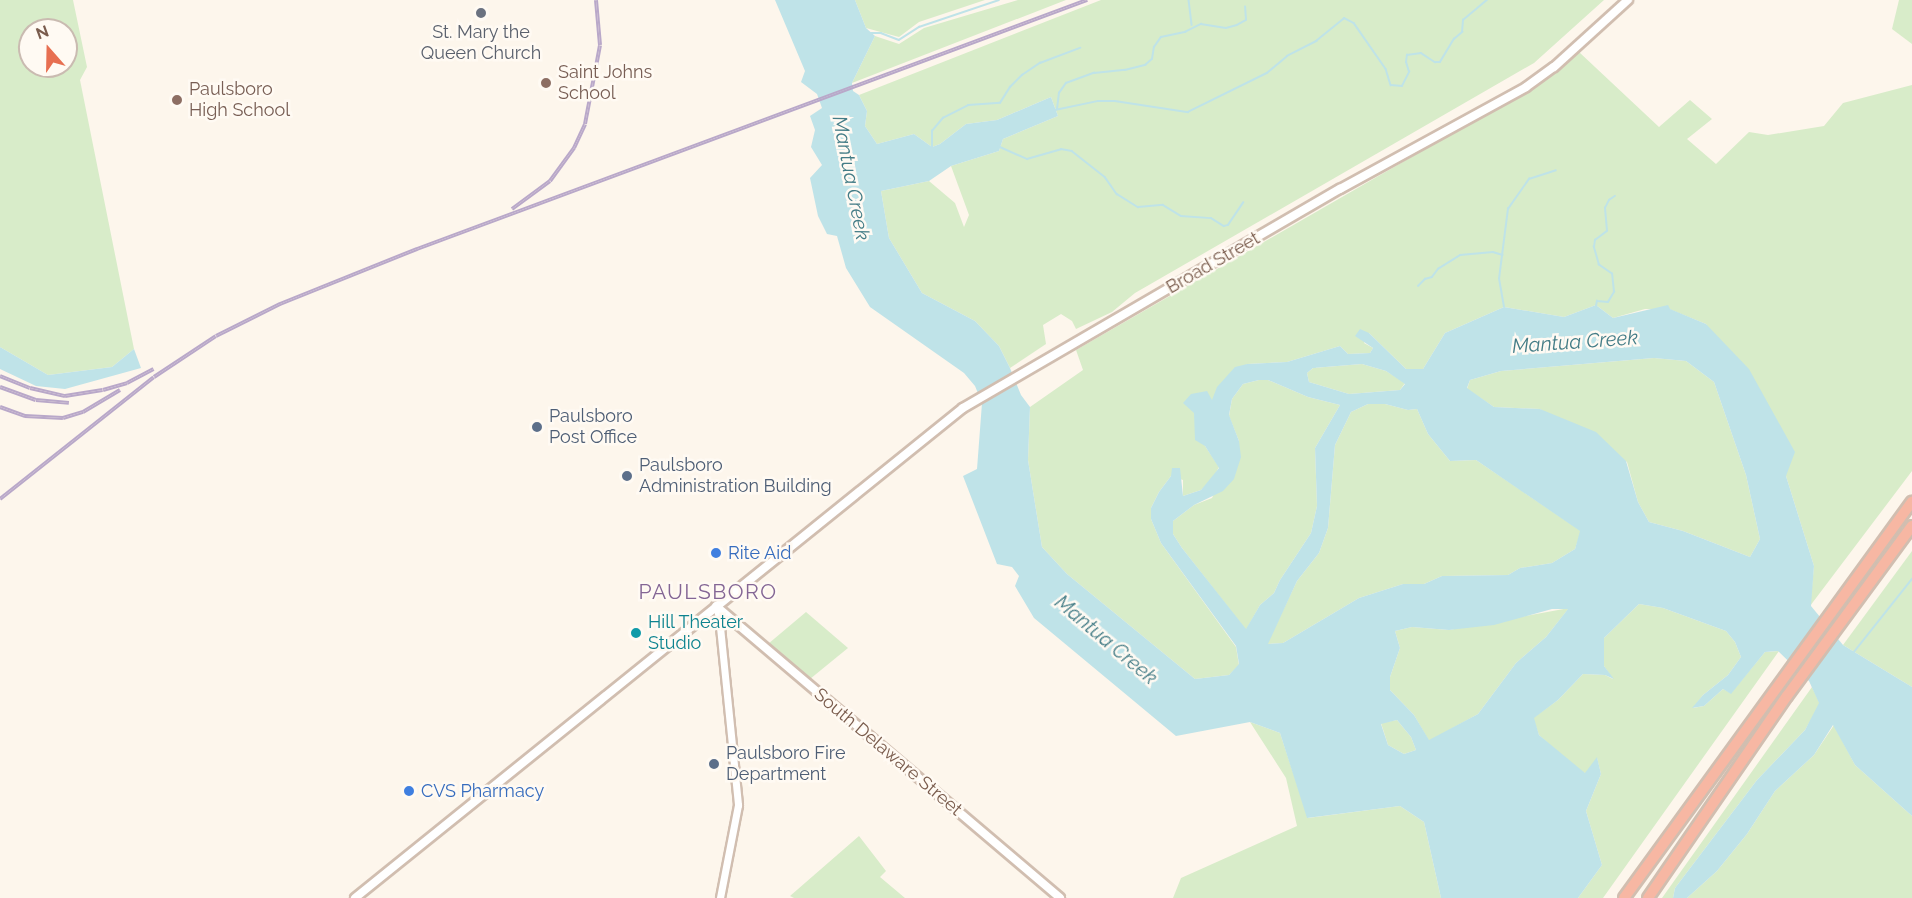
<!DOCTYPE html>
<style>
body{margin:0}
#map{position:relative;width:1912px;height:898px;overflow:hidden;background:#fdf6ec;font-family:Raleway,sans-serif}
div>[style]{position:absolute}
.green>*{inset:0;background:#d8ecc9}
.water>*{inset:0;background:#bfe3e8}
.stream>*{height:1.5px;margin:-0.75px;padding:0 0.75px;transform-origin:0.75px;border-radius:0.75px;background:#bfe3e8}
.roads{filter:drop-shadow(2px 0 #d1beb0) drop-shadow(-2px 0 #d1beb0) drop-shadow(0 2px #d1beb0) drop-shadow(0 -2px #d1beb0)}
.tertiary>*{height:7px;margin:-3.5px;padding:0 3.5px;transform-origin:3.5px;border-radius:3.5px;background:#fff}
.secondary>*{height:8px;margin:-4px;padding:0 4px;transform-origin:4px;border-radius:4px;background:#fff}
.motorway>*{height:10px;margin:-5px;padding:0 5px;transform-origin:5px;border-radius:5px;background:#f7b7a3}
.rail>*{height:4px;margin-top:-2px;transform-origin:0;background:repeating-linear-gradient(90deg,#fffaf3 0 4.5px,#b9a8c9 0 9px);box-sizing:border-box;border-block:2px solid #b9a8c9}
.dots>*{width:16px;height:16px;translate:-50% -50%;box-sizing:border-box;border:3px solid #fffaf3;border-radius:50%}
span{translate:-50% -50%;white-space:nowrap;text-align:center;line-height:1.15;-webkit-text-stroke:5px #fffaf3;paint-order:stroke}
.worship-label{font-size:18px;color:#5b616d}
.education-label{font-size:18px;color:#785e54}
.left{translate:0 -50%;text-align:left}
.street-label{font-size:18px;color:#7a5c4d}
.service-label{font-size:18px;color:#4e5e75}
.shop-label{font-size:18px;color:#366cbe}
.culture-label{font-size:18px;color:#0d838f}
.water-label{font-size:20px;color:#437c86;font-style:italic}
.quarter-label{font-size:21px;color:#846695;letter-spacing:1.5px}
.north{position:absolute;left:18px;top:18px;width:60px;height:60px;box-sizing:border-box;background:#fffaf3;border:2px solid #cabbb1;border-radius:50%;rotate:340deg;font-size:16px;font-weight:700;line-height:24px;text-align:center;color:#7a5c4d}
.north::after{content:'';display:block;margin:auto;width:21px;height:27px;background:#e76f51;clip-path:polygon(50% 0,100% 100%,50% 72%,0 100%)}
</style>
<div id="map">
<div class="green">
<i style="clip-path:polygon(evenodd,0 0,73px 0,87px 67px,80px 80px,134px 349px,112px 367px,48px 375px,0 347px,0 0,30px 30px,66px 30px,66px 66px,30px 66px,30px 30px)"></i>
<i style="clip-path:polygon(855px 0,985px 0,919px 22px,899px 37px,866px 28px)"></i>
<i style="clip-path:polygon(1018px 0,1066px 0,852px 83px,875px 36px,899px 44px,924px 28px)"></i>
<i style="clip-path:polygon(1101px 0,1604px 0,1534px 63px,1135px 293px,1112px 312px,1076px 329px,1072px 321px,1061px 314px,1043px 325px,1046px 344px,1010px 368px,999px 346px,975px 321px,922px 293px,889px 238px,881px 191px,929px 181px,955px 203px,964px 227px,969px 215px,951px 166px,999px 151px,1003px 139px,1058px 116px,1051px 97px,997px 120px,966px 124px,940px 144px,932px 147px,914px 134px,877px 144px,865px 126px,867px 111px,859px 95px)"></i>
<i style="clip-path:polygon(1899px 0,1912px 0,1912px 44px,1892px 29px)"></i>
<i style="clip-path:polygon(1579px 52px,1659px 127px,1690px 100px,1712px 119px,1687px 139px,1716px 164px,1749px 132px,1768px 135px,1824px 126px,1843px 103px,1912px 85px,1912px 471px,1810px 606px,1814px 566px,1786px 476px,1706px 324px,1669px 309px,1645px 309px,1613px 318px,1596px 305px,1564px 317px,1504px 307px,1445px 333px,1423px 369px,1406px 369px,1369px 333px,1364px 343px,1373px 348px,1370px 353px,1348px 354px,1340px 346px,1287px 362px,1247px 364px,1212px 401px,1194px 413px,1205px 446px,1219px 467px,1212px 480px,1201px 490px,1183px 496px,1183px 480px,1171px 476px,1159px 492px,1151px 508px,1151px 519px,1161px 543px,1236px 647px,1239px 665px,1229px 675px,1195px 679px,1067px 574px,1042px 547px,1028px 460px,1030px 407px,1083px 370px,1076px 350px,1547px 79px)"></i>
<i style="clip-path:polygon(1654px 358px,1686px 361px,1714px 382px,1746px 475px,1760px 539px,1750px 557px,1683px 531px,1649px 522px,1638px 502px,1627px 462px,1540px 409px,1494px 407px,1467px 389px,1470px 380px,1501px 371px)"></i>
<i style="clip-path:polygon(1362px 364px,1386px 371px,1405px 383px,1400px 390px,1349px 394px,1309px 382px,1307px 373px,1313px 368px)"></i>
<i style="clip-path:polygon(1259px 380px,1268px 380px,1308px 397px,1340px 405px,1315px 448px,1317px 506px,1311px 533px,1280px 580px,1274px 593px,1260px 605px,1246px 630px,1182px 548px,1173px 534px,1173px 521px,1194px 505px,1212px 498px,1239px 441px,1229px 416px,1232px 399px,1243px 384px)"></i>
<i style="clip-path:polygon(1368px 404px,1385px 404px,1408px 410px,1417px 409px,1428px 434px,1450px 461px,1476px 460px,1581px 531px,1575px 549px,1552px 563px,1520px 568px,1508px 575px,1442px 576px,1424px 584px,1403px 584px,1359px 598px,1283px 643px,1267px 644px,1297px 581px,1319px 553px,1328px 528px,1335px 445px,1351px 412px)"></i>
<i style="clip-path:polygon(1912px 551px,1912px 687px,1843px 645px)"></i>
<i style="clip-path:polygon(1639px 604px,1663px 608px,1726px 631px,1735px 642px,1741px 657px,1728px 675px,1703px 695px,1693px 708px,1704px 706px,1723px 689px,1731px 693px,1765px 652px,1779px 651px,1603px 898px,1578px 898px,1602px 865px,1586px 811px,1601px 774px,1597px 758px,1586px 774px,1570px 763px,1539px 735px,1533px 718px,1558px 700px,1583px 674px,1605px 675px,1613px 679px,1604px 666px,1604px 638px)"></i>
<i style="clip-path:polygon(1569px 608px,1546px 637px,1516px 663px,1478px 714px,1429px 741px,1414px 715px,1390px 690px,1390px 677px,1400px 648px,1395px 631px,1412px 627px,1449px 630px)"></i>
<i style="clip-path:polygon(806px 612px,848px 648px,810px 679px,768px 644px)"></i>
<i style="clip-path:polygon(1812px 687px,1820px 704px,1805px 730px,1757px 780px,1675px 888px,1673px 898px,1662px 898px)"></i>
<i style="clip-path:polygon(1397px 720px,1411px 737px,1416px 750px,1404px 754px,1388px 745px,1381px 723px)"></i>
<i style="clip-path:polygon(1250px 722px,1280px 733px,1308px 818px,1400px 806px,1424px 822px,1441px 898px,1173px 898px,1181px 878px,1297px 826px,1286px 778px)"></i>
<i style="clip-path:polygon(1834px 725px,1855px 765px,1912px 816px,1912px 898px,1687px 898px,1717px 871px,1747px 834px,1775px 791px,1814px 755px)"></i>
<i style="clip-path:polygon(859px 836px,886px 871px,880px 877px,905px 898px,794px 898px,790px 896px)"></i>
</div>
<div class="water">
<i style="clip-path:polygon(evenodd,775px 0,855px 0,866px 28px,875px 36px,852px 83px,853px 91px,859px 95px,867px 111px,865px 126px,877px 144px,914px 134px,932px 147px,940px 144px,966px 124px,997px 120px,1051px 97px,1058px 116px,1003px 139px,999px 151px,951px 166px,929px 181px,881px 191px,889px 238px,922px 293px,975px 321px,999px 346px,1010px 368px,1021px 395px,1030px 407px,1028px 460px,1042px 547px,1067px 574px,1195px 679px,1229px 675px,1239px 664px,1236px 646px,1161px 543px,1151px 519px,1151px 508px,1159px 492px,1171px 476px,1172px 468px,1180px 468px,1183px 496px,1201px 490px,1219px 468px,1205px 446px,1195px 440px,1194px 413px,1183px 403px,1191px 394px,1207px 391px,1212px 400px,1217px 387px,1235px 367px,1247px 364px,1287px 362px,1340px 346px,1348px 354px,1370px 353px,1373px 348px,1355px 336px,1360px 329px,1369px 333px,1406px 369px,1423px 369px,1445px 333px,1504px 307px,1564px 317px,1596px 305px,1613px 318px,1668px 305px,1670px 309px,1706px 324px,1749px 369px,1795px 452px,1786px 476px,1814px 566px,1811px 606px,1843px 645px,1912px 687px,1912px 816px,1855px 765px,1833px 725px,1814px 755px,1775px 791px,1747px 834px,1717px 871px,1687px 898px,1673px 898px,1675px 888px,1757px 780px,1805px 730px,1819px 703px,1809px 681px,1778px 651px,1765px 652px,1731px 694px,1723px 689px,1704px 706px,1692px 708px,1703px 695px,1728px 675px,1741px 657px,1735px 642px,1726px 631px,1663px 608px,1639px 604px,1604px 638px,1604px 666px,1614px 679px,1605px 675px,1583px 674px,1558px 700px,1534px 718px,1539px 735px,1585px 773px,1597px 757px,1601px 774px,1586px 811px,1602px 865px,1578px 898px,1441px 898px,1424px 822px,1400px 806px,1307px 818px,1280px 733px,1250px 722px,1176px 736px,1034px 618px,1015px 586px,1019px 576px,1012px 567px,997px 564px,963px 476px,977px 469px,982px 403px,975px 386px,964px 373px,870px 307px,846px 268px,837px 236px,827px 234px,818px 216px,810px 178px,822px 165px,811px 147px,815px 130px,810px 116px,822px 108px,817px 94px,801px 82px,805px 71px,775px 0,1654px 358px,1686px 361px,1714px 382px,1746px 475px,1760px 539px,1750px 557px,1683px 531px,1649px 522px,1638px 502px,1626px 461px,1596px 432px,1540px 409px,1494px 407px,1467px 388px,1470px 380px,1501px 371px,1654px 358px,775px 0,1362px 364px,1386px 371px,1405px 384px,1400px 390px,1349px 394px,1309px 382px,1307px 373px,1313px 368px,1362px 364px,775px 0,1259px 380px,1268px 380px,1308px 397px,1340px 405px,1315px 448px,1317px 506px,1311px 533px,1280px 580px,1274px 593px,1260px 605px,1246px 629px,1182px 548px,1173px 534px,1173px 521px,1194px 505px,1223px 491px,1234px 479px,1241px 457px,1239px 441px,1229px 415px,1232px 399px,1243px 384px,1259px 380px,775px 0,1368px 404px,1385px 404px,1408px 410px,1417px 409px,1428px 434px,1450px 461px,1476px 460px,1580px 531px,1575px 549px,1552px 563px,1520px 568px,1508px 575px,1442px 576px,1424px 584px,1403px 584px,1359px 598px,1283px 643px,1268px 644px,1297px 581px,1319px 553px,1328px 528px,1335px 445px,1351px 412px,1368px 404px,775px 0,1552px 609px,1568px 609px,1546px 637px,1516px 663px,1478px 714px,1429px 740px,1414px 715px,1390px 690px,1390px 677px,1400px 648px,1395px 631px,1412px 627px,1449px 630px,1494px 625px,1552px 609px,775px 0,1397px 720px,1411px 737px,1416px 750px,1404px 754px,1388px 745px,1381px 724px,1397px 720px)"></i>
<i style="clip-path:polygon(0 347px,48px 375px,112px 367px,134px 349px,141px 368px,65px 389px,36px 386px,0 369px)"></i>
</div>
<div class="stream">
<i style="left:1189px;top:0;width:25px;rotate:83deg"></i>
<i style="left:871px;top:33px;width:10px"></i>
<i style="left:881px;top:33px;width:19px;rotate:21deg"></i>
<i style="left:899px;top:40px;width:24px;rotate:-33deg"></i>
<i style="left:919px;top:27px;width:84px;rotate:-18.6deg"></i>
<i style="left:1057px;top:109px;width:16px;rotate:-83deg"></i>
<i style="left:1059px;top:93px;width:12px;rotate:-55deg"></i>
<i style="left:1066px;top:83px;width:30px;rotate:-20deg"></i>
<i style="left:1094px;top:73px;width:31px;rotate:-6deg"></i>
<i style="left:1125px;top:70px;width:21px;rotate:-14deg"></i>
<i style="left:1145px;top:65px;width:9px;rotate:-41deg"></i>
<i style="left:1152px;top:59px;width:12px;rotate:-81deg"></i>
<i style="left:1154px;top:47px;width:12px;rotate:-55deg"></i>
<i style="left:1161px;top:37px;width:25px;rotate:-12deg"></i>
<i style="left:1185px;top:32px;width:18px;rotate:-27deg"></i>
<i style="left:1201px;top:24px;width:25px;rotate:9deg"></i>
<i style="left:1226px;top:28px;width:11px;rotate:-15deg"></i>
<i style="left:1237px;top:25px;width:10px;rotate:-29deg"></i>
<i style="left:1246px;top:20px;width:13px;rotate:-94deg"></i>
<i style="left:1055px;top:110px;width:44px;rotate:-11.8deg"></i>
<i style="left:1098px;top:101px;width:17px"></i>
<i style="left:1115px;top:101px;width:74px;rotate:8.6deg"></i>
<i style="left:1188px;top:112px;width:88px;rotate:-26.3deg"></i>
<i style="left:1267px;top:73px;width:26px;rotate:-40deg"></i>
<i style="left:1287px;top:56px;width:33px;rotate:-27deg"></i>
<i style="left:1316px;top:41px;width:36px;rotate:-39deg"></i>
<i style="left:1344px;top:18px;width:11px;rotate:27deg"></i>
<i style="left:1354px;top:23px;width:56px;rotate:55.2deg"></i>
<i style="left:1386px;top:69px;width:17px;rotate:73deg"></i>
<i style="left:1391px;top:85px;width:11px;rotate:5deg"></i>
<i style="left:1402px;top:86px;width:16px;rotate:-63deg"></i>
<i style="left:1409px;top:72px;width:10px;rotate:-107deg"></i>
<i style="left:1406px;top:62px;width:7px;rotate:-82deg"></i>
<i style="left:1407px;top:55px;width:14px;rotate:-8deg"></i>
<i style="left:1421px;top:53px;width:17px;rotate:33deg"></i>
<i style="left:1435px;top:62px;width:5px"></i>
<i style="left:1440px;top:62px;width:27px;rotate:-59deg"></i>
<i style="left:1454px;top:39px;width:11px;rotate:-41deg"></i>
<i style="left:1462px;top:32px;width:12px;rotate:-85deg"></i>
<i style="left:1463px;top:20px;width:31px;rotate:-40deg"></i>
<i style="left:998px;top:146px;width:32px;rotate:24deg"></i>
<i style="left:1027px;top:159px;width:35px;rotate:-16deg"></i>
<i style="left:1061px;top:149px;width:11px;rotate:10deg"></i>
<i style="left:1072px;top:151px;width:42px;rotate:38.2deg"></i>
<i style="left:1105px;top:177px;width:21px;rotate:55deg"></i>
<i style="left:1117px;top:194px;width:25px;rotate:32deg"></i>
<i style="left:1138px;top:207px;width:25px;rotate:-5deg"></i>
<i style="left:1163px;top:205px;width:21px;rotate:31deg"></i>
<i style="left:1181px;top:216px;width:30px;rotate:4deg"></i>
<i style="left:1211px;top:218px;width:15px;rotate:32deg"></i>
<i style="left:1224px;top:226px;width:4px;rotate:-14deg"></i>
<i style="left:1228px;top:225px;width:27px;rotate:-56deg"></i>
<i style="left:932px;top:147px;width:16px;rotate:-90deg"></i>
<i style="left:932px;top:131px;width:17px;rotate:-50deg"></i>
<i style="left:943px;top:118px;width:28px;rotate:-27deg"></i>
<i style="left:968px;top:105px;width:32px;rotate:-4deg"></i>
<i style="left:1000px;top:103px;width:19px;rotate:-58deg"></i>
<i style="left:1010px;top:87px;width:17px;rotate:-45deg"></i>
<i style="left:1022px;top:75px;width:22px;rotate:-34deg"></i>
<i style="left:1040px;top:63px;width:43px;rotate:-20.6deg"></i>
<i style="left:1418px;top:286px;width:10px;rotate:-45deg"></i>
<i style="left:1425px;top:279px;width:7px;rotate:-16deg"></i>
<i style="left:1432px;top:277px;width:10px;rotate:-53deg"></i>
<i style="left:1438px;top:269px;width:26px;rotate:-32deg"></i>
<i style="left:1460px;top:255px;width:33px;rotate:-5deg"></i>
<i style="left:1493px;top:252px;width:10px;rotate:17deg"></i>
<i style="left:1596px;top:306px;width:5px;rotate:-79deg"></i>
<i style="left:1597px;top:301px;width:11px;rotate:5deg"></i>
<i style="left:1608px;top:302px;width:12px;rotate:-59deg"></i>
<i style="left:1614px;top:292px;width:18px;rotate:-96deg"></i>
<i style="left:1612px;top:274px;width:16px;rotate:-145deg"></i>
<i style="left:1599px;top:265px;width:19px;rotate:-106deg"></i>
<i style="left:1594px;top:247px;width:7px;rotate:-82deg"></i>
<i style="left:1595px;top:240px;width:15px;rotate:-37deg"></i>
<i style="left:1607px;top:231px;width:23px;rotate:-95deg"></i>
<i style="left:1605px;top:208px;width:9px;rotate:-63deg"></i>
<i style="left:1609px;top:200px;width:7px;rotate:-34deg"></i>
<i style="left:1504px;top:307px;width:28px;rotate:-100deg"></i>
<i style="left:1499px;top:279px;width:71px;rotate:-82.7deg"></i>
<i style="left:1508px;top:209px;width:37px;rotate:-55deg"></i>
<i style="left:1529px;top:179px;width:28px;rotate:-18deg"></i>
<i style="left:1854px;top:652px;width:93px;rotate:-51.5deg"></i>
</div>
<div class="roads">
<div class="tertiary">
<i style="left:716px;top:606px;width:11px;rotate:75deg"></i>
<i style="left:719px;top:617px;width:189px;rotate:84.2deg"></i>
<i style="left:738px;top:805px;width:95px;rotate:101deg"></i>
</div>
<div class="secondary">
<i style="left:716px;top:606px;width:451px;rotate:40.3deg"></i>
<i style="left:355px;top:898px;width:781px;rotate:-38.87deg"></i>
<i style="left:963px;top:408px;width:436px;rotate:-30.2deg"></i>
<i style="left:1340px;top:189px;width:212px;rotate:-28.7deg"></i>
<i style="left:1526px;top:87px;width:34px;rotate:-36deg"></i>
<i style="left:1554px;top:67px;width:100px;rotate:-42.2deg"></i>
</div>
<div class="motorway">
<i style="left:1624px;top:898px;width:490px;rotate:-54deg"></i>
<i style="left:1648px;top:898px;width:245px;rotate:-55.5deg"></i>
<i style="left:1787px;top:696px;width:211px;rotate:-53.7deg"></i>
</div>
</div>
<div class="rail">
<i style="left:512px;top:209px;width:47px;rotate:-36.4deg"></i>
<i style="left:550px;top:181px;width:41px;rotate:-54deg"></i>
<i style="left:574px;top:148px;width:26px;rotate:-65deg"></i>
<i style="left:585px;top:124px;width:80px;rotate:-79.2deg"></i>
<i style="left:600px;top:45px;width:45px;rotate:-95.1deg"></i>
<i style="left:0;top:376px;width:32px;rotate:22deg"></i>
<i style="left:30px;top:388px;width:36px;rotate:13deg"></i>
<i style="left:65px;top:396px;width:38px;rotate:-9deg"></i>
<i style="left:103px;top:390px;width:25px;rotate:-16deg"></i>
<i style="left:127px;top:383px;width:30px;rotate:-28deg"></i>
<i style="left:0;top:387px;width:38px;rotate:20deg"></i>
<i style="left:36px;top:400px;width:33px;rotate:5deg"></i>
<i style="left:0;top:407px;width:27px;rotate:20deg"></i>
<i style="left:25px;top:416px;width:38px;rotate:3deg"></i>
<i style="left:63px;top:418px;width:21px;rotate:-17deg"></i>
<i style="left:83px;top:412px;width:43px;rotate:-30.7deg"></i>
<i style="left:0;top:499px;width:196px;rotate:-38.4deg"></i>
<i style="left:154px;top:377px;width:74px;rotate:-33.5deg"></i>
<i style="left:216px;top:336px;width:72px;rotate:-26.6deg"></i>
<i style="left:280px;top:304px;width:148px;rotate:-21.9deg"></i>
<i style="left:417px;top:249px;width:715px;rotate:-20.39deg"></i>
</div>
<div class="dots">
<i style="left:481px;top:13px;background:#6b7280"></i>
<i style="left:546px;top:83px;background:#8d6e63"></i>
<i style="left:177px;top:100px;background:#8d6e63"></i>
<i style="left:537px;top:427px;background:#5c6f8a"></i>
<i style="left:627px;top:476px;background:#5c6f8a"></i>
<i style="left:716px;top:553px;background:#3f7fe0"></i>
<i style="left:636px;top:633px;background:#0f9aa8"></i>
<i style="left:714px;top:764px;background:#5c6f8a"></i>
<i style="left:409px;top:791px;background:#3f7fe0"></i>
</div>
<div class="worship-label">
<span style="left:481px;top:43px">St. Mary the<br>Queen Church</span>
</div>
<div class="education-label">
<span class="left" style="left:558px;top:83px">Saint Johns<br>School</span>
<span class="left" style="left:189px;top:100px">Paulsboro<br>High School</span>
</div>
<div class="street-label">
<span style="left:1213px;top:263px;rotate:-30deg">Broad Street</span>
<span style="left:888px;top:752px;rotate:40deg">South Delaware Street</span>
</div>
<div class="service-label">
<span class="left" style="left:549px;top:427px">Paulsboro<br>Post Office</span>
<span class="left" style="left:639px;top:476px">Paulsboro<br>Administration Building</span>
<span class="left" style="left:726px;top:764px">Paulsboro Fire<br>Department</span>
</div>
<div class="shop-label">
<span class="left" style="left:728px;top:553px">Rite Aid</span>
<span class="left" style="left:421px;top:791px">CVS Pharmacy</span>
</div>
<div class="culture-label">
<span class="left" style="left:648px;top:633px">Hill Theater<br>Studio</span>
</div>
<div class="water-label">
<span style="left:851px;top:178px;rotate:79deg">Mantua Creek</span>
<span style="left:1575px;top:342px;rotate:-4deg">Mantua Creek</span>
<span style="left:1106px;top:640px;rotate:40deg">Mantua Creek</span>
</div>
<div class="quarter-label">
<span style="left:708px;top:592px">PAULSBORO</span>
</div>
<div class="north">N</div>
</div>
